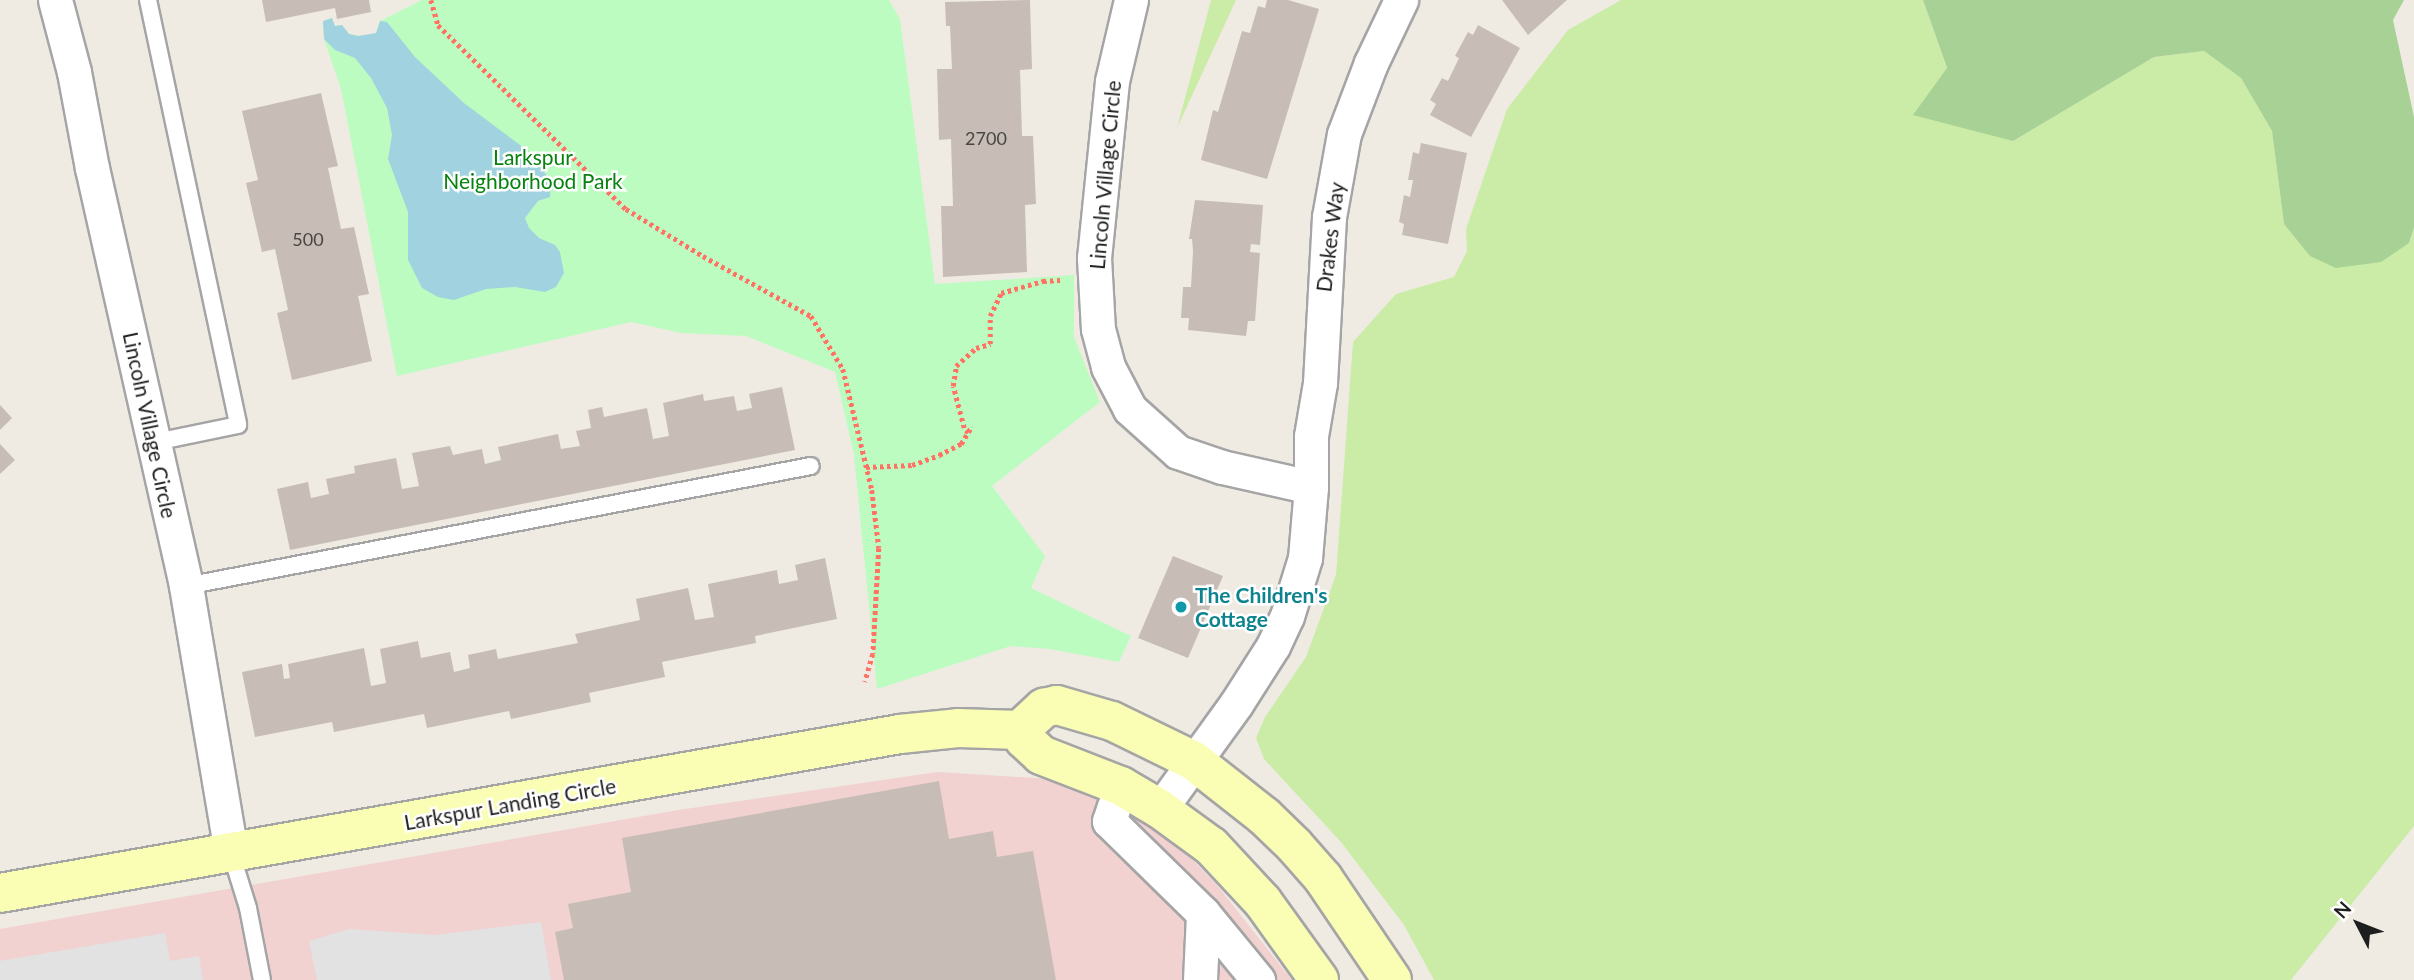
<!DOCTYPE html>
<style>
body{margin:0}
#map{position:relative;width:2414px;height:980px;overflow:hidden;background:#efebe3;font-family:Lato,sans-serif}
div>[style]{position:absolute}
.commercial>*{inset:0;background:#f1d2d1}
.grass>*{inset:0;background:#caeca6}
.forest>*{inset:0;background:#a8d196}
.park>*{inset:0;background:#bdfcc1}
.parking>*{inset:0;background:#e2e2e2}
.water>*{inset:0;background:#a1d2df}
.building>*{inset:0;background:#c7bdb6}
.path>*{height:4.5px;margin-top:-2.25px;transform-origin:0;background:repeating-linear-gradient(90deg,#ff7264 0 3.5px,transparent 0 7px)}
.roads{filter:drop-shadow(2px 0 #a5a5a5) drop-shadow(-2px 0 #a5a5a5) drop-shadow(0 2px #a5a5a5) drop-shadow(0 -2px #a5a5a5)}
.lane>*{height:16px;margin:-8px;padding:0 8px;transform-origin:8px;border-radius:8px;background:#fff}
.street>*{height:33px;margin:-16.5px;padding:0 16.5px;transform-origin:16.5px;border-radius:16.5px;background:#fff}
.secondary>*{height:38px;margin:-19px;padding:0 19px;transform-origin:19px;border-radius:19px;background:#fafdb4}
.dots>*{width:19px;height:19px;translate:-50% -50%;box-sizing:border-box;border:4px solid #fff;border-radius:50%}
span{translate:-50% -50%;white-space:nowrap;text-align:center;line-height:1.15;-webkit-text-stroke:5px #fff;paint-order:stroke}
.number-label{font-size:18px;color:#484644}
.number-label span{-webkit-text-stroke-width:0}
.park-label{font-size:21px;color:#06820e}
.street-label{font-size:21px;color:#1e1e1e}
.culture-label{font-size:21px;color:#0d838f;font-weight:700}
.left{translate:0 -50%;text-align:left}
.north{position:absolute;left:2323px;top:889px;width:70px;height:70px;-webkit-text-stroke:5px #fff;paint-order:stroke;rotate:312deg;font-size:19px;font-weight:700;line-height:28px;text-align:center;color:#1e1e1e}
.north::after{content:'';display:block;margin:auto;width:24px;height:32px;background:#1e1e1e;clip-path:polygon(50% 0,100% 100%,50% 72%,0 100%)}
</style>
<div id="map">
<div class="commercial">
<i style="clip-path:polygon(937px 772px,1052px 779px,1128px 808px,1188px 855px,1217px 885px,1292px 980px,0 980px,0 929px,678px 810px)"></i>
</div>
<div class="grass">
<i style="clip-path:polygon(1211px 0,1236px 0,1177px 128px)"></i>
<i style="clip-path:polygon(1621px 0,1923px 0,1947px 69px,2013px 141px,2154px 57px,2204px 51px,2241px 78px,2272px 131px,2284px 224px,2409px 244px,2414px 228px,2414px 826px,2291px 980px,1434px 980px,1404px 925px,1341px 842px,1264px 759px,1256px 738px,1265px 717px,1306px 657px,1336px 575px,1353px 342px,1396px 294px,1454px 277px,1467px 251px,1466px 229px,1507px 109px,1568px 30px)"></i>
</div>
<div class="forest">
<i style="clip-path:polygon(1923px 0,2404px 0,2393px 20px,2414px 117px,2414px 228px,2409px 243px,2381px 262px,2336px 268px,2310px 256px,2284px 224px,2272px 131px,2241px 78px,2204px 51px,2154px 57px,2013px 141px,1913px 115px,1947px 68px)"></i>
</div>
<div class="park">
<i style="clip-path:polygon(422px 0,889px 0,900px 19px,935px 284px,1074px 275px,1074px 337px,1100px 402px,992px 486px,1045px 556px,1031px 588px,1131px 636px,1119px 662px,1050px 649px,1011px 646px,877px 689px,854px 455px,835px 372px,746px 336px,681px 333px,631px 322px,397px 376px,341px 89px,324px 39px,323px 21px,332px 18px,335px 26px,342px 25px,349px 34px,367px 37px,376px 33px,380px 21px)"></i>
</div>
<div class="parking">
<i style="clip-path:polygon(541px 922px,551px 980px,317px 980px,309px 941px,349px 929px,435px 935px)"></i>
<i style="clip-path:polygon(165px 933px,170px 961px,199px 956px,203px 980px,0 980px,0 961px)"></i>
</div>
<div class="water">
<i style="clip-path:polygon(332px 18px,335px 26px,342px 25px,349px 34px,358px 36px,376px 33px,380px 21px,387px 22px,415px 57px,464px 103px,532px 154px,551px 182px,550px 197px,538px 201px,525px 218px,529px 228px,539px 238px,555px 245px,560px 252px,564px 273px,556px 287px,545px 292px,515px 287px,486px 289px,454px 300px,438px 297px,422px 288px,408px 260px,408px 212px,388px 159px,392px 135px,387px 108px,371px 78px,355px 58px,335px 50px,324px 39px,323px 21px)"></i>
</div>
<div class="building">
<i style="clip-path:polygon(262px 0,369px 0,371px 12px,337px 19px,335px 8px,266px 22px)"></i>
<i style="clip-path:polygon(1030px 0,1032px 69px,1020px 70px,1022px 136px,1033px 136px,1036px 204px,1025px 205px,1027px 272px,943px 277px,941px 206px,953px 206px,951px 139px,939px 140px,937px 69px,952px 69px,950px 26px,946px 26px,945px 2px)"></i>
<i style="clip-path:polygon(1267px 0,1288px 0,1319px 9px,1267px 179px,1201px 160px,1213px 110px,1218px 112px,1242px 31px,1250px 33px,1258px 6px,1265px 8px)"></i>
<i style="clip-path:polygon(1502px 0,1567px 0,1528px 35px)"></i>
<i style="clip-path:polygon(1478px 25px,1520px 48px,1471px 137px,1430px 115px,1436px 104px,1430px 100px,1442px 78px,1448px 81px,1459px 58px,1455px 56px,1468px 32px,1473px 35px)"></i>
<i style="clip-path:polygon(321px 93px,338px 166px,328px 168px,341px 229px,354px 227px,369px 294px,358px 296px,372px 361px,292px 380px,277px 313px,288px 310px,275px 249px,262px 252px,246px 183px,258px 180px,242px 111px)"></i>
<i style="clip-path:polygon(1421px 143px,1467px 153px,1448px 244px,1402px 235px,1404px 224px,1399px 222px,1404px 195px,1410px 197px,1413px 180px,1408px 180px,1413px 152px,1419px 154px)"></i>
<i style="clip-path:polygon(1195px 200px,1263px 205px,1260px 245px,1251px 244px,1250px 252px,1260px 253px,1255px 321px,1248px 321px,1246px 336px,1188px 330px,1189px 318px,1181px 318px,1183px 287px,1191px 287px,1193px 251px,1192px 239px,1189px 239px)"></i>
<i style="clip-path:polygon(782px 387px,795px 450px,290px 550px,277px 489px,308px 482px,311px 498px,329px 494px,326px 479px,355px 473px,354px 466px,396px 458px,402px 489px,419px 486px,412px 453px,450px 446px,453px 455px,482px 449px,485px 464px,501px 460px,498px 447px,558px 434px,561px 449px,580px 446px,576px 431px,591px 428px,588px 410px,602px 407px,604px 417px,647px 408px,653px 439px,669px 436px,663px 403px,703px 394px,704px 401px,734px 396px,737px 411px,752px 408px,749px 394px)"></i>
<i style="clip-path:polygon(0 405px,12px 418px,0 430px)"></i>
<i style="clip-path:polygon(0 444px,15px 460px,0 474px)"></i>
<i style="clip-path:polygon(1173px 556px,1223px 576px,1188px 658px,1138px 638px)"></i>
<i style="clip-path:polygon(825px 558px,837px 619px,755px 636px,756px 643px,662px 662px,665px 677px,589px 693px,591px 702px,511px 719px,509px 711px,427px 728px,424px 714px,334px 732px,332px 722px,255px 737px,242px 672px,282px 664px,284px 679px,290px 678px,288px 664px,364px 648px,371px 686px,386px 683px,380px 649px,418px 641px,421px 658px,450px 652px,454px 672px,470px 668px,468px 655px,496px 649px,498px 659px,578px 643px,575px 634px,640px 620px,636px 599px,688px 588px,695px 620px,714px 617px,708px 584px,777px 570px,779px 584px,798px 580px,795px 565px)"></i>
<i style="clip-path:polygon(939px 781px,949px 839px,993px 831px,997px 857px,1033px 851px,1056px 980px,564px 980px,555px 932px,573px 928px,568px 904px,631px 892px,622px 838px)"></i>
</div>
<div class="path">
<i style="left:431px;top:0;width:26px;rotate:74deg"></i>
<i style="left:438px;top:25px;width:263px;rotate:44.4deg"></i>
<i style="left:626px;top:209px;width:90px;rotate:31.4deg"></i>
<i style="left:703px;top:256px;width:124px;rotate:29.1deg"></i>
<i style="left:811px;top:316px;width:62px;rotate:58.9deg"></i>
<i style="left:843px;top:369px;width:124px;rotate:76.5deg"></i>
<i style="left:872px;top:490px;width:58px;rotate:83.1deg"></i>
<i style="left:879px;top:548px;width:106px;rotate:93.2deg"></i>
<i style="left:873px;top:654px;width:29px;rotate:106deg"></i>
<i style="left:968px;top:433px;width:6px;rotate:-129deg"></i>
<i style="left:964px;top:428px;width:43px;rotate:-104.7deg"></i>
<i style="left:953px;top:386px;width:20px;rotate:-81deg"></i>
<i style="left:956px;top:366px;width:27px;rotate:-42deg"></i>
<i style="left:976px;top:348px;width:15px;rotate:-16deg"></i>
<i style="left:990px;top:344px;width:28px;rotate:-90deg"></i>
<i style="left:990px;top:316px;width:25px;rotate:-64deg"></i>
<i style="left:1001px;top:293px;width:44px;rotate:-15.9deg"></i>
<i style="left:1043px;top:281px;width:17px;rotate:-3deg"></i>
<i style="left:866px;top:467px;width:46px;rotate:-2.5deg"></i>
<i style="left:912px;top:465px;width:29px;rotate:-20deg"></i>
<i style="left:939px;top:455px;width:25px;rotate:-27deg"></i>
<i style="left:961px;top:444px;width:21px;rotate:-59deg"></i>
</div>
<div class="roads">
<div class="lane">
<i style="left:148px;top:0;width:434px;rotate:78deg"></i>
<i style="left:238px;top:425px;width:84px;rotate:168.3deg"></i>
<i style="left:186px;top:586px;width:636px;rotate:-10.87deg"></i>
<i style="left:231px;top:853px;width:58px;rotate:72.8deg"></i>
<i style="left:248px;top:908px;width:73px;rotate:79deg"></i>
</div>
<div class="street">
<i style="left:55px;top:0;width:74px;rotate:75.2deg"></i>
<i style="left:74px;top:72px;width:98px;rotate:79.4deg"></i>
<i style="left:92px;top:168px;width:428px;rotate:77.3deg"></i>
<i style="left:186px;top:586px;width:271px;rotate:80.4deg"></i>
<i style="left:1131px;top:0;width:83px;rotate:103.2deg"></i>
<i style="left:1112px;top:81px;width:178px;rotate:95.8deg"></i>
<i style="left:1094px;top:258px;width:71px;rotate:86.8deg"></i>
<i style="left:1098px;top:329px;width:39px;rotate:75deg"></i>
<i style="left:1108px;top:367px;width:47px;rotate:62.4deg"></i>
<i style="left:1130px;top:409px;width:64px;rotate:41.9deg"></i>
<i style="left:1178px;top:452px;width:46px;rotate:18.8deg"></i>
<i style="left:1222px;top:467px;width:91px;rotate:12.7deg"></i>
<i style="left:1311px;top:487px;width:71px;rotate:94.8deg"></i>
<i style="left:1305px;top:558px;width:61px;rotate:107.2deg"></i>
<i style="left:1287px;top:616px;width:33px;rotate:115deg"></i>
<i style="left:1273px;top:646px;width:69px;rotate:122.5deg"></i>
<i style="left:1236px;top:704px;width:130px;rotate:125.9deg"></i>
<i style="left:1311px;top:487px;width:51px;rotate:-90deg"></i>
<i style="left:1311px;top:436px;width:54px;rotate:-80.4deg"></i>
<i style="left:1320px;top:383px;width:166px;rotate:-86.9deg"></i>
<i style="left:1329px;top:217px;width:84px;rotate:-79.8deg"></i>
<i style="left:1344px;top:134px;width:76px;rotate:-69.2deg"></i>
<i style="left:1371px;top:63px;width:70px;rotate:-64.5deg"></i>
<i style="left:1114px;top:806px;width:16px;rotate:108deg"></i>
<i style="left:1109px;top:821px;width:132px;rotate:44.4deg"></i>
<i style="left:1203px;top:913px;width:87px;rotate:50.6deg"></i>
<i style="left:1200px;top:980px;width:67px;rotate:-87.4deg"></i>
</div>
<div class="secondary">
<i style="left:1020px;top:730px;width:33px;rotate:-43deg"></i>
<i style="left:1044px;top:708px;width:13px;rotate:-13deg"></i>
<i style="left:1057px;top:705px;width:57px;rotate:16.2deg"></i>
<i style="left:1112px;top:721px;width:91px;rotate:26deg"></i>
<i style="left:1194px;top:761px;width:89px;rotate:38.2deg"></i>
<i style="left:1264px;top:816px;width:42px;rotate:44deg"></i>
<i style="left:1294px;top:845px;width:44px;rotate:48.7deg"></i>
<i style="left:1323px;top:878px;width:123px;rotate:55.9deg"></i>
<i style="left:1020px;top:730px;width:10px;rotate:66deg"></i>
<i style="left:1024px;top:739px;width:23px;rotate:43deg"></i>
<i style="left:1041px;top:755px;width:86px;rotate:21.2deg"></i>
<i style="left:1121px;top:786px;width:45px;rotate:30.5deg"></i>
<i style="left:1160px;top:809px;width:63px;rotate:36deg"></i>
<i style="left:1211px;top:846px;width:76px;rotate:47.1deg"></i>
<i style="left:1263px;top:902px;width:96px;rotate:54.3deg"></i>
<i style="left:0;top:893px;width:914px;rotate:-10.02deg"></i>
<i style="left:900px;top:734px;width:58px;rotate:-5.9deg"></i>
<i style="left:958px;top:728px;width:62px;rotate:1.8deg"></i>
</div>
</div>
<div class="dots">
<i style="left:1181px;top:607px;background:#0f9aa8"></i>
</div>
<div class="number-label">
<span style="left:986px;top:138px">2700</span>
<span style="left:308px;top:239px">500</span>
</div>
<div class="park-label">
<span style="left:533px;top:169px">Larkspur<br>Neighborhood Park</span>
</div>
<div class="street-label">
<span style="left:1105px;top:175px;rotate:-85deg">Lincoln Village Circle</span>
<span style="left:1330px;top:237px;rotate:-83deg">Drakes Way</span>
<span style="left:150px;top:425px;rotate:78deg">Lincoln Village Circle</span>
<span style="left:510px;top:804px;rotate:-10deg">Larkspur Landing Circle</span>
</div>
<div class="culture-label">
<span class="left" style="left:1195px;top:607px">The Children's<br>Cottage</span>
</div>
<div class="north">N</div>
</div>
